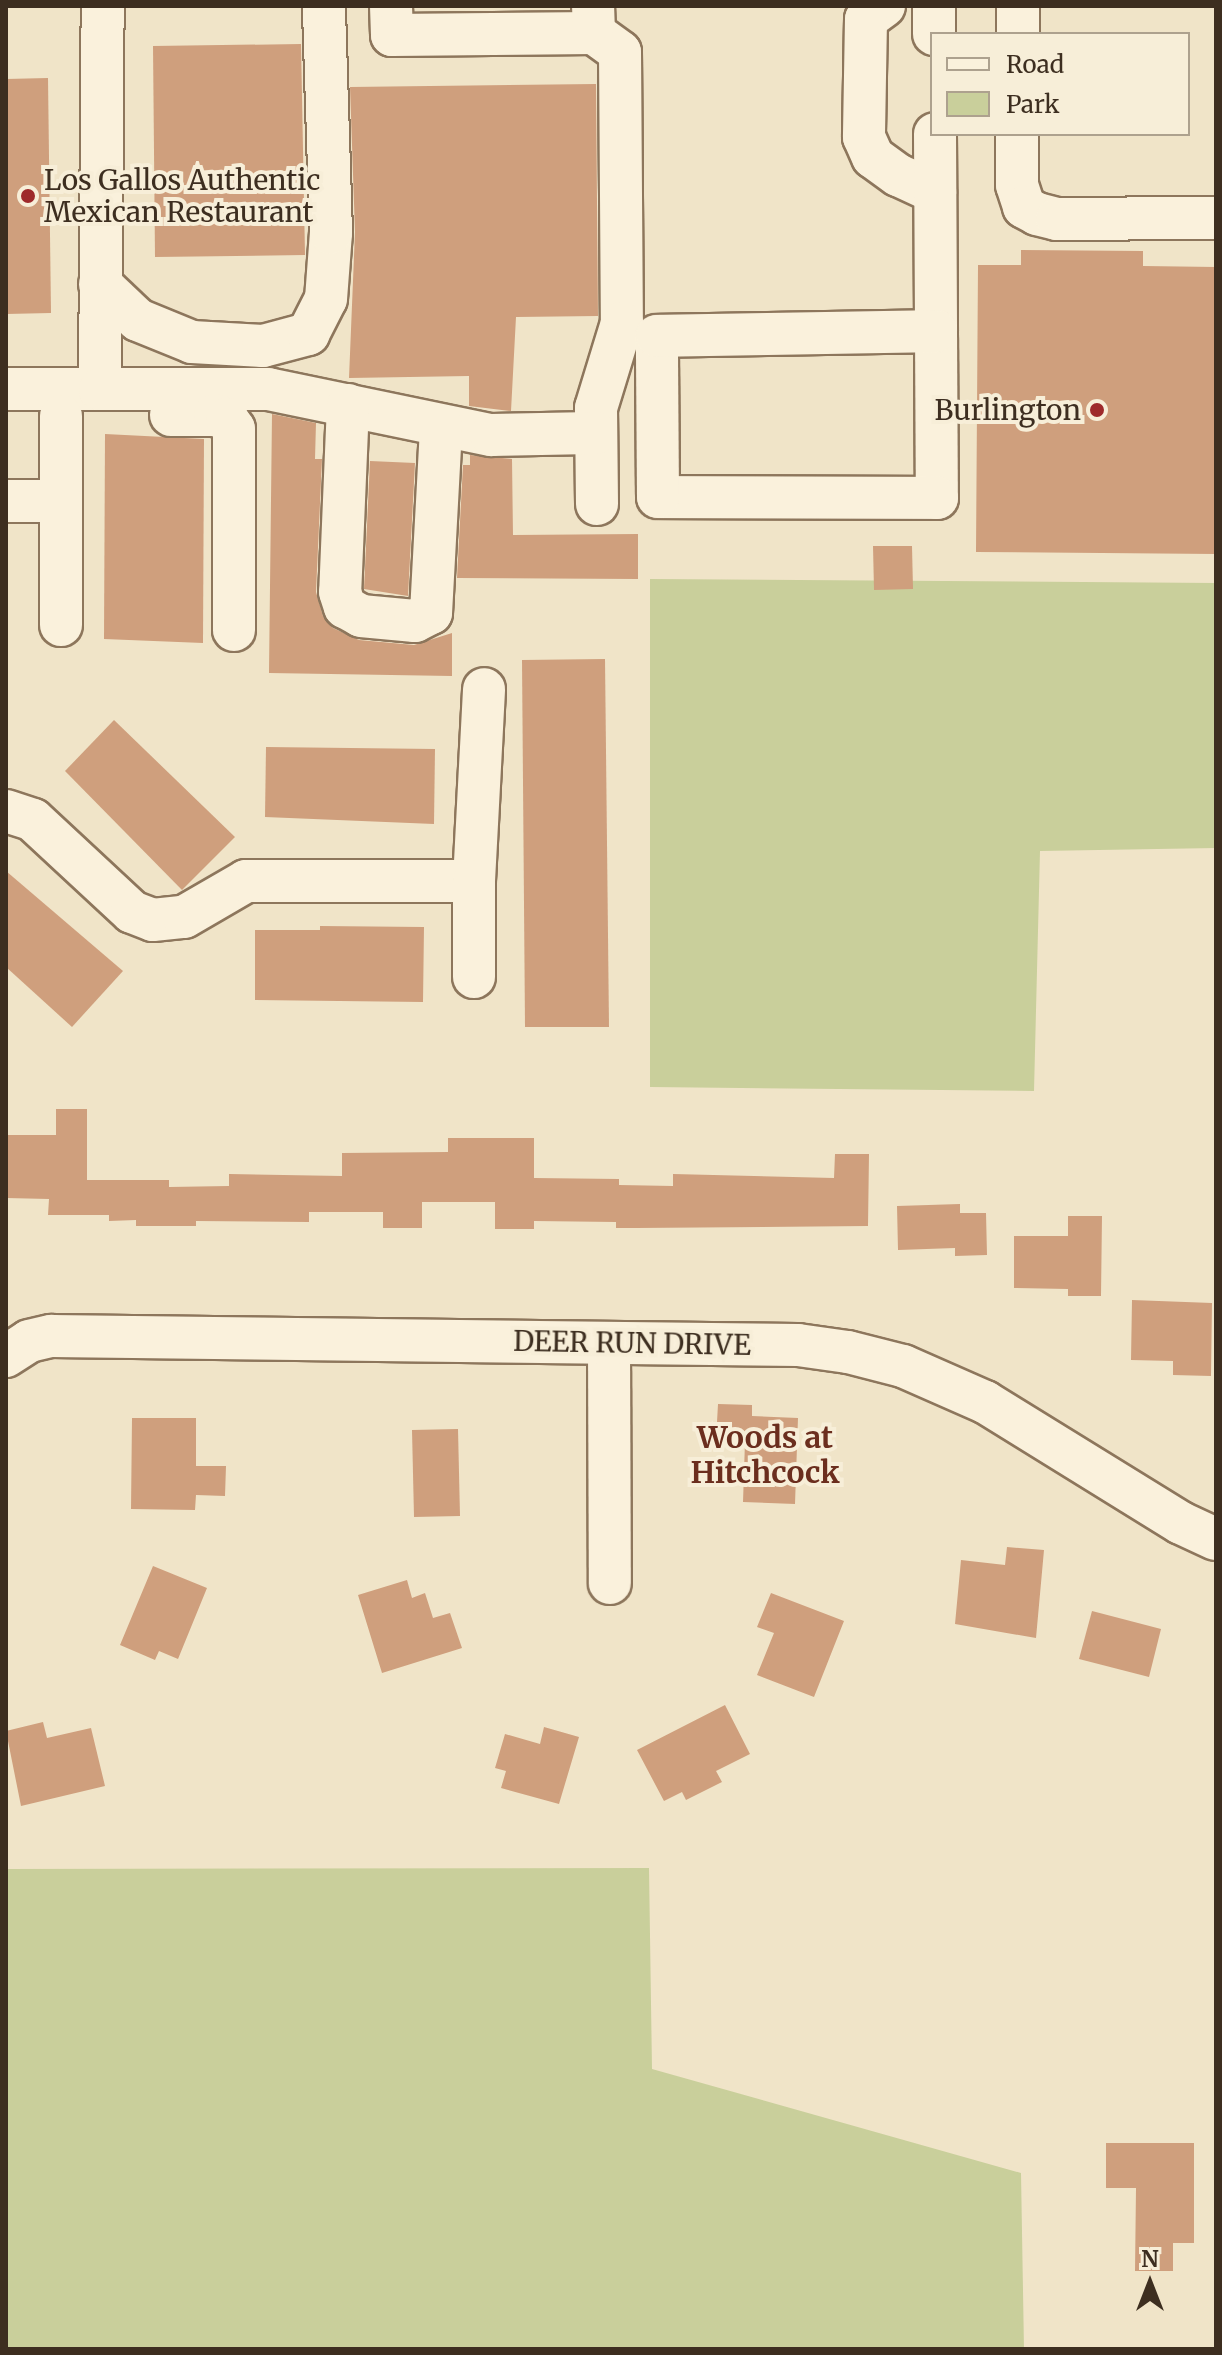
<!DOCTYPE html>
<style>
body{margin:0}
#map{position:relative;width:1222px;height:2355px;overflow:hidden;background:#f0e4c8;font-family:Merriweather,serif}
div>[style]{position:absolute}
.green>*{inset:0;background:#c9cf9b}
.building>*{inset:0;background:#cf9f7d}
.roads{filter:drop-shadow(2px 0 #8d765c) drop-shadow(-2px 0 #8d765c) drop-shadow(0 2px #8d765c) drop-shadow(0 -2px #8d765c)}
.minor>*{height:42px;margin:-21px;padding:0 21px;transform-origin:21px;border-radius:21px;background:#faf1dc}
.dots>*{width:22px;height:22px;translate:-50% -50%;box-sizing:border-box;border:4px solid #f7eed8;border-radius:50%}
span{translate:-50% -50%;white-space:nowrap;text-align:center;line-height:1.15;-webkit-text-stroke:8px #f7eed8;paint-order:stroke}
.poi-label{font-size:28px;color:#3d2e20}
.left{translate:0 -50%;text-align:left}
.right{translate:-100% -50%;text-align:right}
.street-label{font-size:28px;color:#3d2e20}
.neighbourhood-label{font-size:30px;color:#6b2e1e;font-weight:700}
.frame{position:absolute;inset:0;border:8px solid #3d2e20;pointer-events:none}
.legend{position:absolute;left:930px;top:32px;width:260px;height:104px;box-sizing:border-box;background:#f7eed8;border:2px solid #ada18e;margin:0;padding:10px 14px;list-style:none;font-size:24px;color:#3d2e20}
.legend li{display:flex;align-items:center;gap:16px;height:40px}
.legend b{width:40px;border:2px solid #ada18e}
.north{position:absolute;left:1110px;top:2243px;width:80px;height:80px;-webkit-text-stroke:6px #f7eed8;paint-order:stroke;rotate:0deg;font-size:22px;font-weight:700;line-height:32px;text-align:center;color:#3d2e20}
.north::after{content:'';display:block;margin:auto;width:28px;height:36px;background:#3d2e20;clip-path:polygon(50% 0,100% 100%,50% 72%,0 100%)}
</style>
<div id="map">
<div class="green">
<i style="clip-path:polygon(650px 579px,1216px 583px,1216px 848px,1040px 851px,1034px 1091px,650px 1087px)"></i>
<i style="clip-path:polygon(649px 1868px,652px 2069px,1021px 2173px,1024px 2349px,6px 2349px,6px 1869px)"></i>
</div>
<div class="building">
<i style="clip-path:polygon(301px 44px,305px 255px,155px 257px,153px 46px)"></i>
<i style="clip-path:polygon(48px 78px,51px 313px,6px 314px,6px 79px)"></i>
<i style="clip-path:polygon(596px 84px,598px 316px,516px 317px,511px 411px,469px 406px,469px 376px,349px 378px,355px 232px,350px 87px)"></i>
<i style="clip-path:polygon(1021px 250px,1143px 251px,1143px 266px,1216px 267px,1216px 554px,976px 552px,978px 265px,1021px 265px)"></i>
<i style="clip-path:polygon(272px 414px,316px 423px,315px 459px,322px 459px,316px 592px,323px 616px,333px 628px,359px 640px,414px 645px,452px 633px,452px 676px,269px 673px)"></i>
<i style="clip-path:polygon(105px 434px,204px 439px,203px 643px,104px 639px)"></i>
<i style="clip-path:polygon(470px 455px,512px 459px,513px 535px,638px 534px,638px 579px,457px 578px,463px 465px,470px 465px)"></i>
<i style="clip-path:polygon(370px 461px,415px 463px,408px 596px,364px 589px)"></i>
<i style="clip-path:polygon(873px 546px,912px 546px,913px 589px,874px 590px)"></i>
<i style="clip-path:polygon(605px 659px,609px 1027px,525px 1027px,522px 660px)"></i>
<i style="clip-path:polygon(114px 720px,235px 837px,182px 890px,65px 771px)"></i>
<i style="clip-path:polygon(266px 747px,435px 749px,434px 824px,265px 817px)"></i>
<i style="clip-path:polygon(6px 871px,123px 971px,72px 1027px,6px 967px)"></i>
<i style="clip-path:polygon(320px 926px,424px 927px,423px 1002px,255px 1000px,255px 930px,320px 930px)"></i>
<i style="clip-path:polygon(56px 1109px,87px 1109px,87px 1180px,169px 1180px,169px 1187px,229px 1186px,229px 1174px,342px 1176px,342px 1153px,448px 1152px,448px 1138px,534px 1138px,534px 1178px,619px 1179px,619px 1185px,673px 1186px,673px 1174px,834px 1178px,835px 1154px,869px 1154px,868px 1226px,636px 1228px,616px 1228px,616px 1222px,534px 1221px,534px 1229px,495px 1229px,495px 1202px,422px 1202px,422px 1228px,383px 1228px,383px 1212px,309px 1212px,309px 1222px,196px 1221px,196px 1226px,136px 1226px,136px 1220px,109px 1221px,109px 1215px,48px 1215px,49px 1199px,6px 1198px,6px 1135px,56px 1135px)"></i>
<i style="clip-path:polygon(960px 1204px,960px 1213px,986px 1213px,987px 1255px,955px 1256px,955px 1248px,898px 1250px,897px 1206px)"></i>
<i style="clip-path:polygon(1068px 1216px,1102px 1216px,1101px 1296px,1068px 1296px,1068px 1289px,1014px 1288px,1014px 1236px,1068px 1236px)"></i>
<i style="clip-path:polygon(1132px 1300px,1212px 1303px,1211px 1376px,1173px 1375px,1173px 1361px,1131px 1360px)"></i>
<i style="clip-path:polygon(718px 1404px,752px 1405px,752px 1416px,798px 1418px,795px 1504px,743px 1502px,745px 1441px,716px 1440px)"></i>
<i style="clip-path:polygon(132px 1418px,196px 1418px,196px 1466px,226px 1466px,225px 1496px,196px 1495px,195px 1510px,131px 1509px)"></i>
<i style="clip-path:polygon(458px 1429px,460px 1516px,414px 1517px,412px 1430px)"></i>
<i style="clip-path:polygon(1007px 1547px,1044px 1550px,1036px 1638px,955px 1624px,961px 1560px,1005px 1565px)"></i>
<i style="clip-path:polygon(153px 1566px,207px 1588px,178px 1659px,159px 1651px,155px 1660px,120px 1645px)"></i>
<i style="clip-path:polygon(407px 1580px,412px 1598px,425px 1593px,433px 1618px,450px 1613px,462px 1648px,382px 1673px,358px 1595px)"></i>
<i style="clip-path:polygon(771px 1593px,844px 1621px,814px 1697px,757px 1675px,774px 1633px,757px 1627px)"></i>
<i style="clip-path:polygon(1092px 1611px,1161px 1629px,1149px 1677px,1079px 1659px)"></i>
<i style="clip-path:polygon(725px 1705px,750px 1754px,716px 1771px,722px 1782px,686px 1800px,682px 1792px,664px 1801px,637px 1750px)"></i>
<i style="clip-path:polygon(43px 1722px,47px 1738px,91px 1728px,105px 1786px,21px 1806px,6px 1731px)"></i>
<i style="clip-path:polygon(544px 1727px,579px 1737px,559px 1804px,501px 1788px,506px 1771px,495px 1768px,505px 1734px,540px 1744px)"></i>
<i style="clip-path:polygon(1106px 2143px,1194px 2143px,1194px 2243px,1173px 2243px,1173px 2271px,1135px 2271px,1136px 2188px,1106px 2188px)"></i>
</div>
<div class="roads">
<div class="minor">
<i style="left:391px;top:6px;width:29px;rotate:88deg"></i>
<i style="left:392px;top:35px;width:202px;rotate:-0.6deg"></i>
<i style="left:594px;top:33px;width:27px;rotate:-92deg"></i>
<i style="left:884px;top:6px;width:22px;rotate:144deg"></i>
<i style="left:866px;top:19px;width:118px;rotate:91deg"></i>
<i style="left:864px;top:137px;width:22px;rotate:66deg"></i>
<i style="left:873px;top:157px;width:31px;rotate:36deg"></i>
<i style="left:898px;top:175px;width:41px;rotate:24.7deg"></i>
<i style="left:934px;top:6px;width:28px;rotate:90deg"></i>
<i style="left:594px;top:33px;width:32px;rotate:36deg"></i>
<i style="left:620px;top:52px;width:271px;rotate:89.6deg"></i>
<i style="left:622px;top:323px;width:89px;rotate:107deg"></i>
<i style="left:596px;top:408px;width:96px;rotate:89.4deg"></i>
<i style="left:1018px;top:34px;width:28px;rotate:-90deg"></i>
<i style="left:935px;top:134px;width:197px;rotate:89.7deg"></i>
<i style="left:936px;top:331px;width:167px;rotate:89.7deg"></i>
<i style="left:937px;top:498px;width:279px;rotate:-179.8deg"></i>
<i style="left:658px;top:497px;width:161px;rotate:-90.4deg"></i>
<i style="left:657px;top:336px;width:279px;rotate:-1deg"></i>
<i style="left:1017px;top:134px;width:51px;rotate:90deg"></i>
<i style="left:1017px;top:185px;width:23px;rotate:72deg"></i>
<i style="left:1024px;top:207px;width:15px;rotate:28deg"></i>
<i style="left:1037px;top:214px;width:21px;rotate:14deg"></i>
<i style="left:1057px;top:219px;width:159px;rotate:-0.4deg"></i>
<i style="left:100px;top:284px;width:52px;rotate:43.5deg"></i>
<i style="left:138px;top:320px;width:58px;rotate:22.2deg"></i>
<i style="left:192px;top:342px;width:71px;rotate:3.2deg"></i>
<i style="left:263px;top:346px;width:47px;rotate:-14.9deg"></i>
<i style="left:308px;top:334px;width:39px;rotate:-63deg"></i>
<i style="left:326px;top:299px;width:66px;rotate:-85.7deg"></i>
<i style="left:331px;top:233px;width:227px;rotate:-91.8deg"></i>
<i style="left:6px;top:389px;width:94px"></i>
<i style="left:100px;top:389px;width:383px;rotate:-89.6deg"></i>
<i style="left:100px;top:389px;width:168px"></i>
<i style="left:268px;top:389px;width:228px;rotate:11.7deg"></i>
<i style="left:491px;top:435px;width:105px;rotate:-1.1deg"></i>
<i style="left:348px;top:405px;width:187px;rotate:92.4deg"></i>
<i style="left:340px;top:592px;width:16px;rotate:72deg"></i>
<i style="left:345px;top:607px;width:18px;rotate:29deg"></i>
<i style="left:361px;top:616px;width:54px;rotate:5.3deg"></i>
<i style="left:415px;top:621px;width:18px;rotate:-27deg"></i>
<i style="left:431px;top:613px;width:187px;rotate:-86.9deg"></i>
<i style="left:171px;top:415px;width:44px"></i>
<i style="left:215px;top:415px;width:13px;rotate:18deg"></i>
<i style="left:227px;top:419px;width:12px;rotate:55deg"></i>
<i style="left:234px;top:429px;width:201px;rotate:90deg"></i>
<i style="left:61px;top:416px;width:209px;rotate:90deg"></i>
<i style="left:6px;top:501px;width:55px"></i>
<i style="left:6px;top:811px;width:28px;rotate:18deg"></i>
<i style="left:33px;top:820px;width:135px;rotate:42.9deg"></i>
<i style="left:132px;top:912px;width:22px;rotate:21deg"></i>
<i style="left:153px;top:920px;width:31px;rotate:-6deg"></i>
<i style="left:184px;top:917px;width:72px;rotate:-30.1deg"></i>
<i style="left:246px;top:881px;width:228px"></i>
<i style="left:474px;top:881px;width:192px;rotate:-87deg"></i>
<i style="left:474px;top:977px;width:96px;rotate:-90deg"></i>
<i style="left:609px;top:1343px;width:240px;rotate:89.8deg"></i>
<i style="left:6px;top:1356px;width:27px;rotate:-33deg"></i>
<i style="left:29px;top:1341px;width:23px;rotate:-13deg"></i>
<i style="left:51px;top:1336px;width:747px;rotate:0.69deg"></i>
<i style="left:798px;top:1345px;width:50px;rotate:8deg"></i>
<i style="left:848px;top:1352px;width:57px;rotate:14.3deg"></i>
<i style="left:903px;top:1366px;width:90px;rotate:23.7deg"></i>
<i style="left:985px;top:1402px;width:230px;rotate:31.7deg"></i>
<i style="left:1181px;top:1523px;width:38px;rotate:25deg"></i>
</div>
</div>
<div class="dots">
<i style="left:28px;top:196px;background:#9e2a2b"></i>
<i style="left:1097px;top:410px;background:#9e2a2b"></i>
</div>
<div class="poi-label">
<span class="left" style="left:44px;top:196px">Los Gallos Authentic<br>Mexican Restaurant</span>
<span class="right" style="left:1081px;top:410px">Burlington</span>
</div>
<div class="street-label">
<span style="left:632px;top:1343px;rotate:1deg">DEER RUN DRIVE</span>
</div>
<div class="neighbourhood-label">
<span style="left:765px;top:1454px">Woods at<br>Hitchcock</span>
</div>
<div class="frame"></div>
<ul class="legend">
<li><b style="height:10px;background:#faf1dc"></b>Road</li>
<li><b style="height:22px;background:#c9cf9b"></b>Park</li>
</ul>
<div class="north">N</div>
</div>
